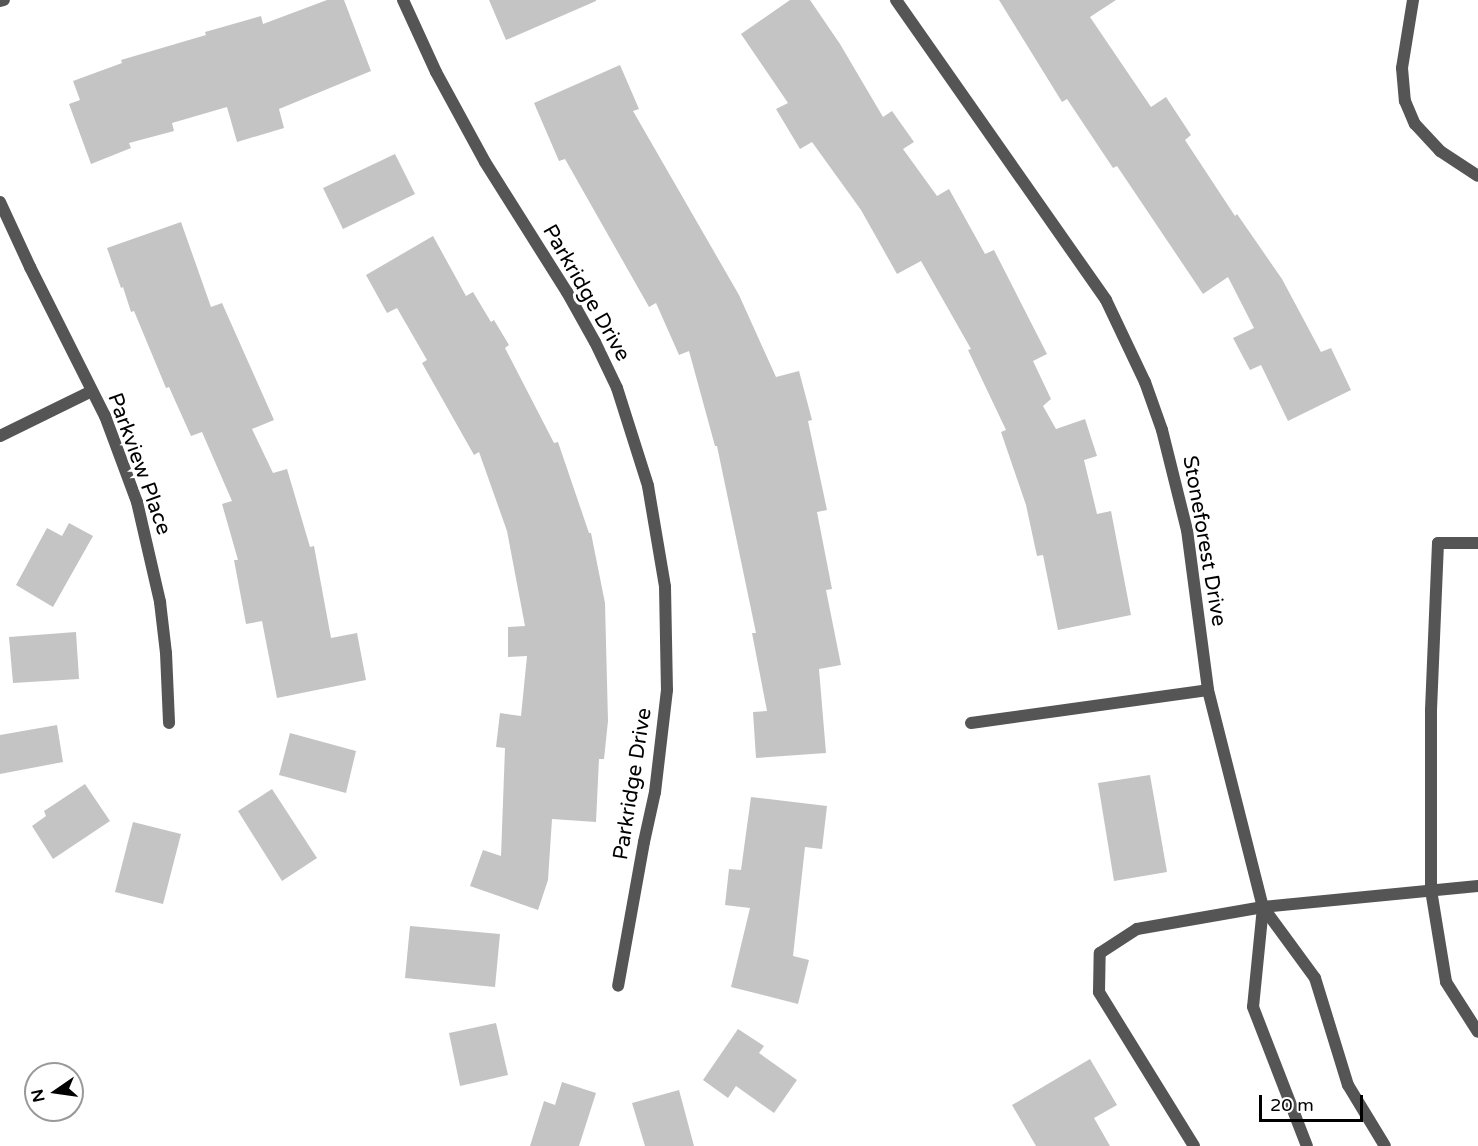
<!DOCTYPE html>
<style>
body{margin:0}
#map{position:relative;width:1478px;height:1146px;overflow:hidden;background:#fff;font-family:"Varela Round",sans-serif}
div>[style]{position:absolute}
.building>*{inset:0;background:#c4c4c4}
.service>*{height:12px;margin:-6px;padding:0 6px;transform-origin:6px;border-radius:6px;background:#555}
.minor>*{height:12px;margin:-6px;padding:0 6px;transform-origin:6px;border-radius:6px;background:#555}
span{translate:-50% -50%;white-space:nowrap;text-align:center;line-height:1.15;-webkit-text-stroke:6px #fff;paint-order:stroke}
.street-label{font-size:21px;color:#000}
.north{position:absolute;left:24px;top:1062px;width:60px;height:60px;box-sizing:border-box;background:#fff;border:2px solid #999;border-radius:50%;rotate:257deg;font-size:16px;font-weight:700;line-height:24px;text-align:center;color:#000}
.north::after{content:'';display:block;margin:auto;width:21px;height:27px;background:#000;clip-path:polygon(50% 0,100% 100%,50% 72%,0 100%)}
.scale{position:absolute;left:1259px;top:1095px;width:104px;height:27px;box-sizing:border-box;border:3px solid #000;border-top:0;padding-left:8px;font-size:18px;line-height:21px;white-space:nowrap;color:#000;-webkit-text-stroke:4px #fff;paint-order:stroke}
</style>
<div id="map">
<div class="building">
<i style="clip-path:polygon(327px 0,344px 0,371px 71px,279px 109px,284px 128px,237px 142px,227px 107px,172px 123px,174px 131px,129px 143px,131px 148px,91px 164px,69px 104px,80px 100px,73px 81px,122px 63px,121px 60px,206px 35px,205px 32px,261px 16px,263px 24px)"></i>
<i style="clip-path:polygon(489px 0,596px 0,596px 1px,506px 40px)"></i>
<i style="clip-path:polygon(790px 0,810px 0,840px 44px,883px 117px,892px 111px,914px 142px,903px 149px,937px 196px,949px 189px,985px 254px,994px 250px,1047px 354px,1033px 361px,1051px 399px,1043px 406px,1056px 429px,1085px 419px,1097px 456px,1084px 460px,1097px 514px,1111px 511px,1131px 615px,1058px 630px,1043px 555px,1037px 556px,1026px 505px,1001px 432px,1006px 430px,968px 350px,971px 349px,921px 261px,897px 274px,861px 210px,812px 142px,800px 149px,776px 109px,788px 103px,741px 34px)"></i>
<i style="clip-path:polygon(999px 0,1116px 0,1090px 17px,1151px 107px,1166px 97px,1191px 135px,1185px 140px,1235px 216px,1237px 214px,1282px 279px,1321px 352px,1331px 348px,1351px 390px,1288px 421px,1261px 365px,1250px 370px,1233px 338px,1254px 328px,1228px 277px,1203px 294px,1117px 166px,1113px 168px,1067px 99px,1062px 102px)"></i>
<i style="clip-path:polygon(620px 65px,639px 109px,633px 111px,739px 295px,776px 377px,799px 371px,812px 420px,808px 421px,827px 510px,817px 512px,832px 589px,826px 590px,841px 665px,819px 669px,826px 753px,756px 758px,753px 712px,767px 711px,752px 633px,756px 633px,717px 446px,715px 446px,689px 351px,679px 355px,656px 303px,649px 307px,565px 159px,559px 161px,534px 103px)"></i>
<i style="clip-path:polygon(395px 154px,415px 194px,343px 229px,323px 188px)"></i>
<i style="clip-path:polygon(181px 222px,211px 307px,222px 303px,274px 420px,252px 429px,273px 473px,287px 469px,310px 547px,314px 546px,331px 638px,357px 633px,366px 680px,277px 698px,262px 621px,246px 624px,234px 560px,238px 560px,222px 504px,232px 501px,202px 432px,191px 436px,169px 387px,166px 388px,134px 311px,131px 312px,123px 287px,121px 288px,107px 248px)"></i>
<i style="clip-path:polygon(433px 236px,466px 296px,473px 292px,491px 322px,494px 320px,509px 345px,505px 348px,554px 443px,558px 442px,589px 533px,591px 533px,605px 603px,608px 721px,604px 759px,599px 759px,596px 822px,552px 819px,548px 880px,538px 910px,470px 886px,483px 850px,501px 856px,505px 748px,496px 747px,500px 713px,521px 716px,527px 656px,508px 657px,508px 627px,525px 626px,507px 531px,479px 452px,474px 455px,422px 363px,427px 360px,397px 308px,387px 313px,366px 275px)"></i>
<i style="clip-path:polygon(69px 523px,93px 536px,53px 607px,16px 585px,47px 528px,62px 536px)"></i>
<i style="clip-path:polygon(76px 632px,79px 679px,13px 683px,9px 637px)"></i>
<i style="clip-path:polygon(57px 725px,63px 762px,0 774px,0 735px)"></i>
<i style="clip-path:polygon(290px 733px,356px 751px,346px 793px,279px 775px)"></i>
<i style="clip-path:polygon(1150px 775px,1167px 872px,1114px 881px,1098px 783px)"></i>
<i style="clip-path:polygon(85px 784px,110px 821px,53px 859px,32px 826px,46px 816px,44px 811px)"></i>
<i style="clip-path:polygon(272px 789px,317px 858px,282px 881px,238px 811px)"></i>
<i style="clip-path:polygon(751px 797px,827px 806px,822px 849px,805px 847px,793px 956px,809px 960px,798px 1004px,731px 987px,750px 908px,725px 905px,729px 869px,741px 870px)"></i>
<i style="clip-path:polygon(133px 822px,181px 834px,163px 904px,115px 892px)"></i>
<i style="clip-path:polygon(410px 926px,500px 934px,495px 987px,405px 978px)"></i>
<i style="clip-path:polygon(496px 1023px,508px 1075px,460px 1086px,449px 1033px)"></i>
<i style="clip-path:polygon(738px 1029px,764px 1046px,759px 1053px,797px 1080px,774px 1113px,736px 1086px,728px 1098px,703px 1080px)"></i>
<i style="clip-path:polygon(1090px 1059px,1117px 1105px,1094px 1118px,1110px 1146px,1036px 1146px,1012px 1105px)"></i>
<i style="clip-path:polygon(562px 1082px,596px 1093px,579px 1146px,530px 1146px,544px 1101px,555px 1105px)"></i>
<i style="clip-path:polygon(679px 1090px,694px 1146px,645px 1146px,632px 1103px)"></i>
</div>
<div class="service">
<i style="left:1413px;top:0;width:69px;rotate:99.2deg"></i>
<i style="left:1402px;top:68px;width:33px;rotate:85deg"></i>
<i style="left:1405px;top:101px;width:25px;rotate:67deg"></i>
<i style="left:1415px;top:124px;width:37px;rotate:47deg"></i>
<i style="left:1440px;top:151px;width:45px;rotate:33.3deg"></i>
<i style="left:1478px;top:543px;width:40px;rotate:180deg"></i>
<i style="left:1438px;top:543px;width:167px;rotate:92.4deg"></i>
<i style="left:1431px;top:710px;width:180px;rotate:90deg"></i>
<i style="left:1431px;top:890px;width:93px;rotate:80.7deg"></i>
<i style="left:1446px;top:982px;width:59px;rotate:57.4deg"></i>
<i style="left:971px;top:723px;width:239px;rotate:-7.9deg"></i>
<i style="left:1194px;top:1146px;width:181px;rotate:-121.7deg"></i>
<i style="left:1099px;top:992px;width:39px;rotate:-89deg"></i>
<i style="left:1100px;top:953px;width:44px;rotate:-33deg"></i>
<i style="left:1137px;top:929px;width:128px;rotate:-9.9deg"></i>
<i style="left:1263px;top:907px;width:216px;rotate:-5.6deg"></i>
</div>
<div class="minor">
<i style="left:403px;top:0;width:79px;rotate:65.4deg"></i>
<i style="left:436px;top:72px;width:102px;rotate:61.4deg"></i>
<i style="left:485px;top:162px;width:154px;rotate:57.8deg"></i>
<i style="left:567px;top:292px;width:57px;rotate:60.8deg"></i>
<i style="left:595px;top:342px;width:51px;rotate:64.4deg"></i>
<i style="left:617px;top:388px;width:103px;rotate:72.4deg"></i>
<i style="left:648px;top:486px;width:102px;rotate:80.4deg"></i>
<i style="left:665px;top:587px;width:103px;rotate:88.9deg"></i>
<i style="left:667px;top:690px;width:103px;rotate:96.7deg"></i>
<i style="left:655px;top:792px;width:51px;rotate:102.4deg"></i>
<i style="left:644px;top:842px;width:146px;rotate:100.2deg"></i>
<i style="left:896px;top:0;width:366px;rotate:55deg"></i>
<i style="left:1106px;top:300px;width:91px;rotate:64.6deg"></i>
<i style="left:1145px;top:382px;width:51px;rotate:70.5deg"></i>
<i style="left:1162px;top:430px;width:103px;rotate:76deg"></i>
<i style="left:1187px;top:530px;width:161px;rotate:82.5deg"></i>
<i style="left:1208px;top:690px;width:224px;rotate:75.8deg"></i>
<i style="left:1263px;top:907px;width:100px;rotate:95.7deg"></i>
<i style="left:1253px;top:1007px;width:149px;rotate:68.8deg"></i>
<i style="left:0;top:1px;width:4px;rotate:-14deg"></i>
<i style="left:0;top:202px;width:72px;rotate:65.2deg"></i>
<i style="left:30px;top:267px;width:167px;rotate:63.3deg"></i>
<i style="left:105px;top:416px;width:92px;rotate:69.6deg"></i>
<i style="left:137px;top:502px;width:103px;rotate:77deg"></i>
<i style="left:160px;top:602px;width:51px;rotate:83.3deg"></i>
<i style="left:166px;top:653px;width:70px;rotate:87.5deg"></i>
<i style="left:0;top:436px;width:102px;rotate:-26.1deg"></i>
<i style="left:1263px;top:907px;width:88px;rotate:53.8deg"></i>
<i style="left:1315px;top:978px;width:112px;rotate:72.9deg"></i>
<i style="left:1348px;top:1085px;width:71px;rotate:58.8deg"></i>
</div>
<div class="street-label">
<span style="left:586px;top:293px;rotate:60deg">Parkridge Drive</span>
<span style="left:139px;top:464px;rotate:70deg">Parkview Place</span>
<span style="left:1204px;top:541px;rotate:80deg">Stoneforest Drive</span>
<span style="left:633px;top:784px;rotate:-81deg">Parkridge Drive</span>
</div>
<div class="north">N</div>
<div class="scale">20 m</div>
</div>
